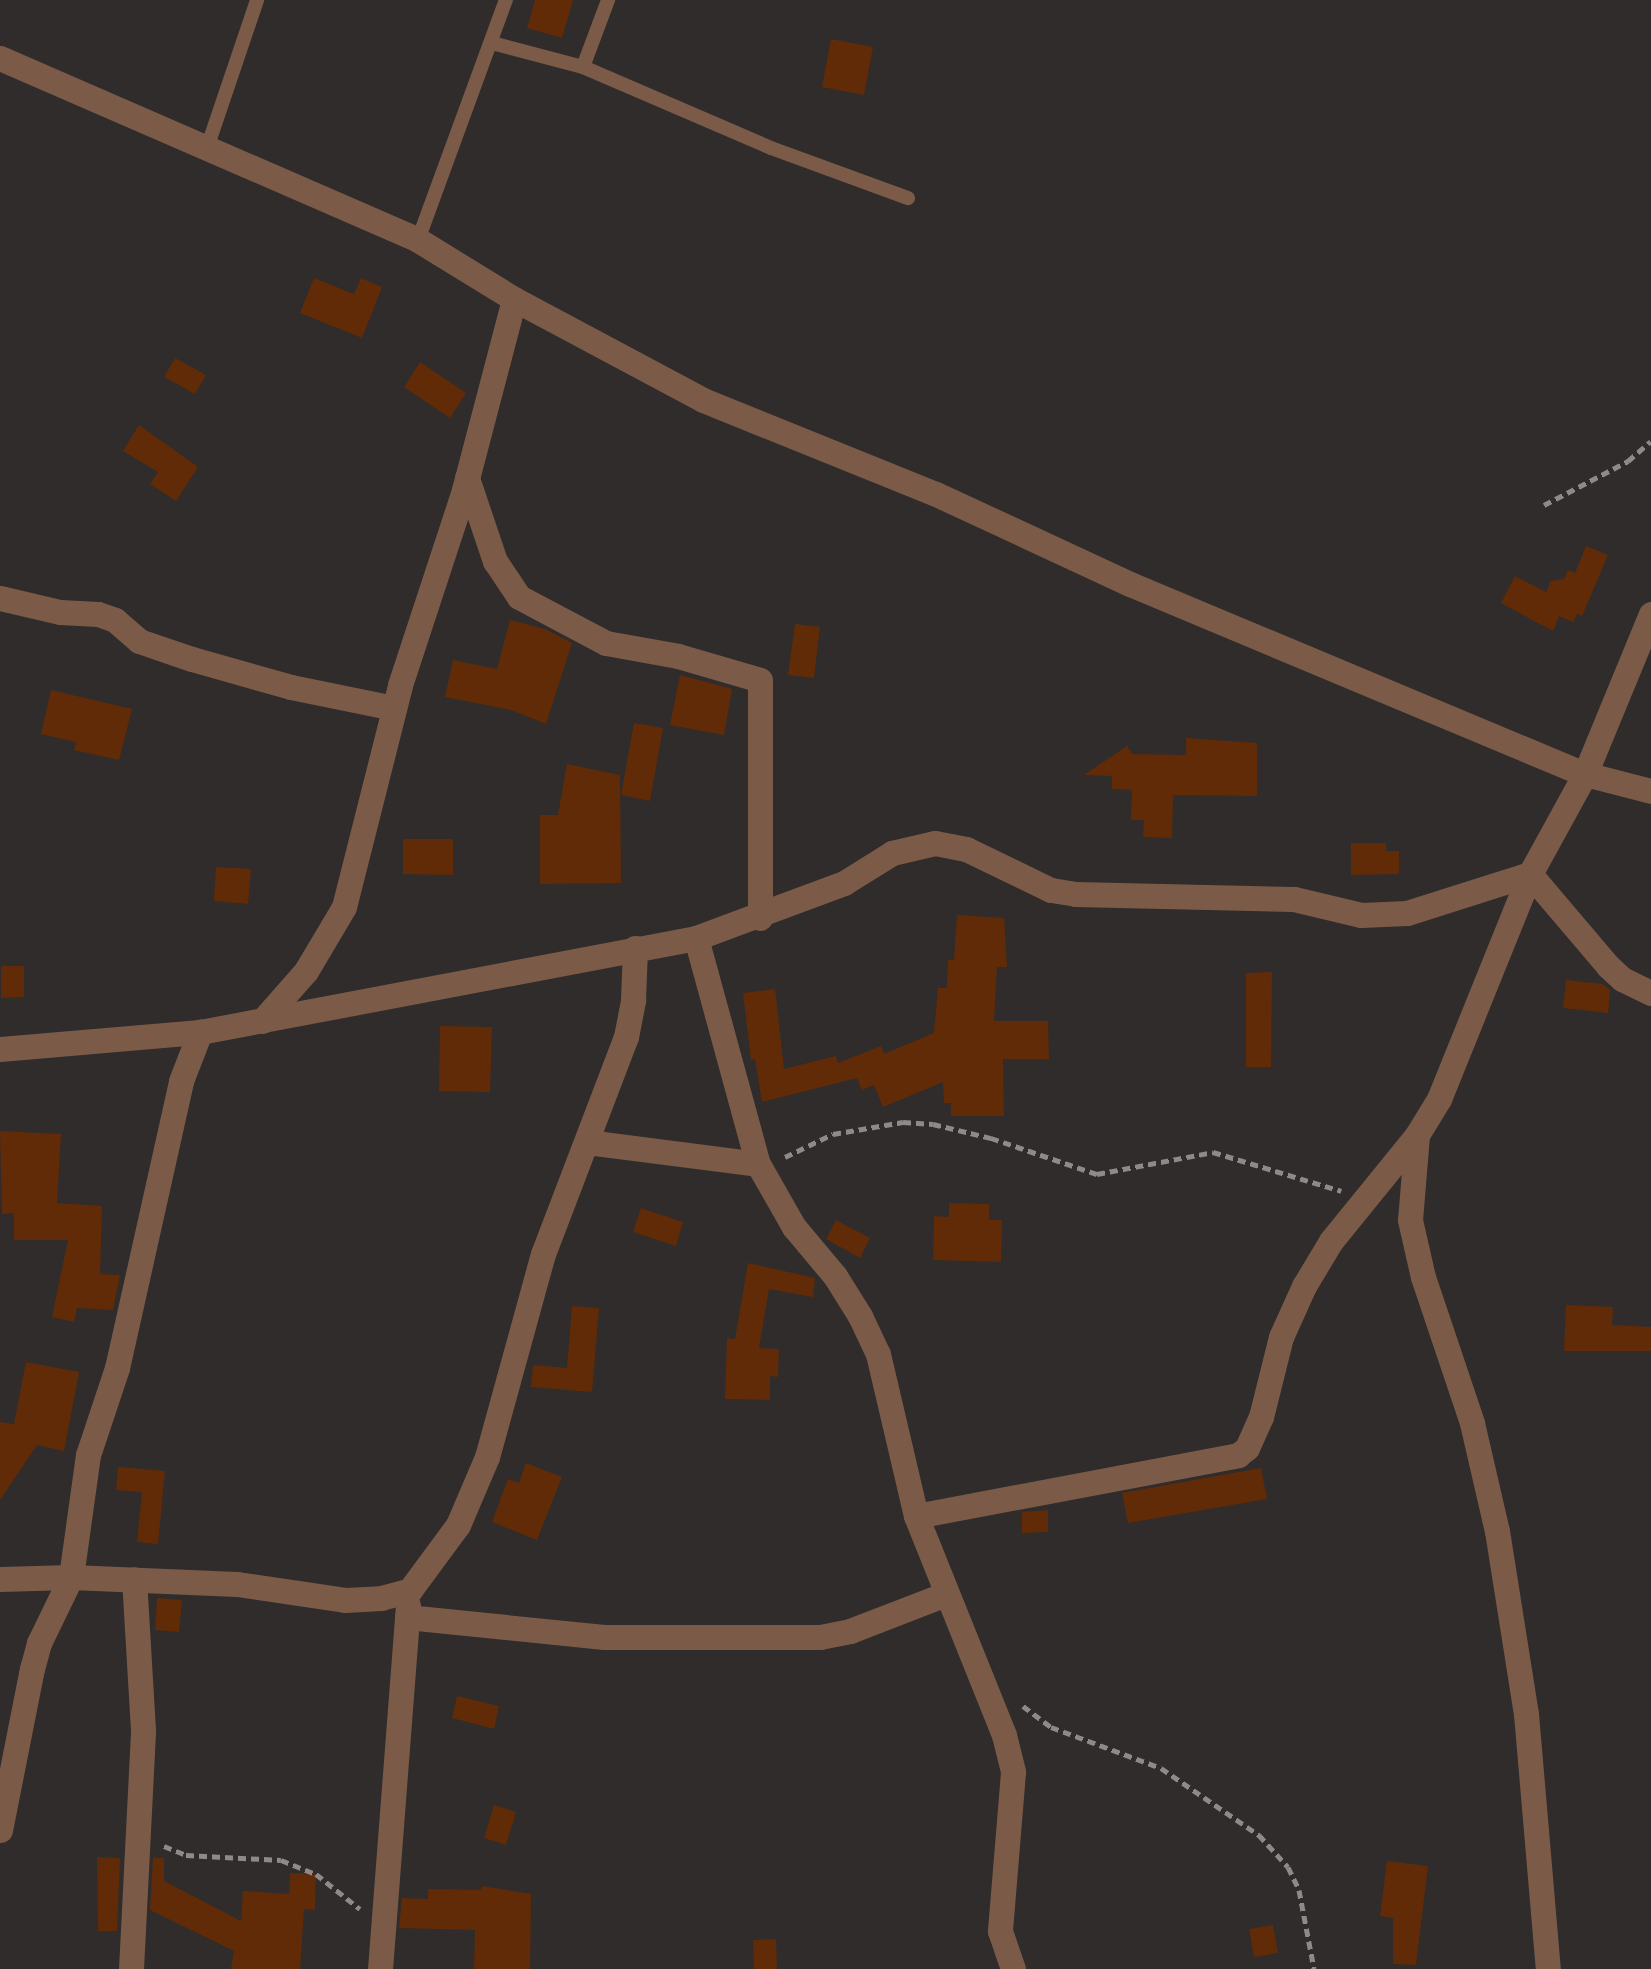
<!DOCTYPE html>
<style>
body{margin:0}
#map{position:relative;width:1651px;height:1969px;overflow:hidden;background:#2f2c2b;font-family:Helvetica,sans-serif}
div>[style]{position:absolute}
.building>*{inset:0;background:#612b07}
.path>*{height:5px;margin-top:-2.5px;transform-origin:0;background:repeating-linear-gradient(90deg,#8d8a89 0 8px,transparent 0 13px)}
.lane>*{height:14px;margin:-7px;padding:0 7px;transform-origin:7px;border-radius:7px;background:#7b5b48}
.street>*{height:25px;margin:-12.5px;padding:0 12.5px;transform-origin:12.5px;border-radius:12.5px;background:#7b5b48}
span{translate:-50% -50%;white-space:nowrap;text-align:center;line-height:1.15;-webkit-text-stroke:10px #2f2c2b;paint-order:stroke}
</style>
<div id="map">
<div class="building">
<i style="clip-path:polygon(535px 0,573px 0,562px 38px,527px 28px)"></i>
<i style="clip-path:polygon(831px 39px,873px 47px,864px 95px,822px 87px)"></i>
<i style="clip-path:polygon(314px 278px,354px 294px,361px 278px,382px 287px,362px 338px,300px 313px)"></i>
<i style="clip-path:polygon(175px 358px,206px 375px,195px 394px,164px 377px)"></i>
<i style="clip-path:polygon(420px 362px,466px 393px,450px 418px,404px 387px)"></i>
<i style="clip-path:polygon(139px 425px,198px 467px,176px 501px,150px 484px,158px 472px,123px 451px)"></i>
<i style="clip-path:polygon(1586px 546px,1608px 555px,1582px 616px,1577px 614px,1573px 622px,1559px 616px,1553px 631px,1501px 603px,1515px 576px,1546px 592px,1551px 581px,1564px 579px,1568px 570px,1575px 573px)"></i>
<i style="clip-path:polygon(510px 620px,545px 629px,572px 643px,546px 724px,511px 710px,445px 697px,453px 660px,497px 669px)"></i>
<i style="clip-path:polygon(795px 624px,820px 627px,814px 678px,788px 675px)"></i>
<i style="clip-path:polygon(680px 675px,732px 689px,724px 735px,670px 725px)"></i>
<i style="clip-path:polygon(51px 690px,132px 709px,119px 760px,74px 750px,76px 742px,41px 734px)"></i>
<i style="clip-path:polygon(634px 723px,663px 728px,650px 801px,621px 795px)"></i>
<i style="clip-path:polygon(1186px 738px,1257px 743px,1257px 796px,1173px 795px,1172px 838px,1143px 837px,1144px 820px,1131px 820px,1132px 790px,1112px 789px,1112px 776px,1084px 775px,1127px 746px,1132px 754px,1186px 755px)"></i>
<i style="clip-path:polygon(567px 764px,620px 775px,621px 883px,540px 884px,540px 815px,558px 815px)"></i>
<i style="clip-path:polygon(403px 839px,453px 839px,453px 875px,403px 874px)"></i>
<i style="clip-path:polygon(1351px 843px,1386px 843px,1386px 851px,1399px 851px,1399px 874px,1351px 875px)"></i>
<i style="clip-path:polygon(216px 867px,251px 869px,248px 904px,214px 901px)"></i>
<i style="clip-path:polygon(957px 915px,1004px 918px,1007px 967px,997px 967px,994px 1021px,1048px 1021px,1049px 1059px,1003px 1059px,1004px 1116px,951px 1116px,951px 1103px,944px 1103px,943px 1082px,883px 1107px,874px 1085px,862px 1090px,857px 1078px,762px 1102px,755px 1059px,751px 1060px,743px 993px,775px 989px,784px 1069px,836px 1056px,838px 1063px,881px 1046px,884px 1054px,934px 1033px,938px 988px,947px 988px,948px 960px,954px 960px)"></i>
<i style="clip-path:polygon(1px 966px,24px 966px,24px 997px,1px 998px)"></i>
<i style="clip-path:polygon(1272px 972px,1271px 1067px,1246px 1067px,1246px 973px)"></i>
<i style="clip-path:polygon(1566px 980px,1603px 984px,1610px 990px,1608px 1013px,1563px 1008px)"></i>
<i style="clip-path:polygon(440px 1026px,492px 1027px,490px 1092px,439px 1091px)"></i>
<i style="clip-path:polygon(0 1131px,61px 1134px,57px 1203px,102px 1206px,100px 1274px,120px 1275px,113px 1310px,77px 1308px,74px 1322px,52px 1317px,68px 1240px,14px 1240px,14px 1213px,2px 1214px)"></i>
<i style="clip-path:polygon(949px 1203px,989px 1204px,989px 1220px,1002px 1220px,1001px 1262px,933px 1260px,934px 1216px,949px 1217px)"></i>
<i style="clip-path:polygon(641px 1208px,683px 1222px,676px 1246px,633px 1232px)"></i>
<i style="clip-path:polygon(836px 1220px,870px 1238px,860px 1258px,826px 1239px)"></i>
<i style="clip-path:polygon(748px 1263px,815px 1278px,813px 1297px,769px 1289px,759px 1348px,779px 1349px,778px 1377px,770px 1376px,770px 1400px,725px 1399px,727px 1338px,735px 1339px)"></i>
<i style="clip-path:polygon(1566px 1305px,1613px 1307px,1612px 1325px,1651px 1327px,1651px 1351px,1564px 1351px)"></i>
<i style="clip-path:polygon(572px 1306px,599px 1308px,592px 1392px,531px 1387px,533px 1365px,567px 1368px)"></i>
<i style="clip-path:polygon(26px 1362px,79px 1372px,64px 1451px,37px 1445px,0 1500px,0 1422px,14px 1424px)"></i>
<i style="clip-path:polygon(526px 1463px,562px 1477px,537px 1540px,492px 1522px,508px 1479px,519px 1483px)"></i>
<i style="clip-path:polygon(118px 1467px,165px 1471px,158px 1544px,137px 1542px,142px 1492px,116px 1490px)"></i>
<i style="clip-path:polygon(1261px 1468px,1267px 1499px,1128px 1523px,1122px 1493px)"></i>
<i style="clip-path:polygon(1048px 1510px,1048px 1532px,1022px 1533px,1022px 1512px)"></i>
<i style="clip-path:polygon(157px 1598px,182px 1600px,179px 1632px,155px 1630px)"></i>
<i style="clip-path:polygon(457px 1696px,499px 1706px,494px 1729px,452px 1718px)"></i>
<i style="clip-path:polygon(494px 1805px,516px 1812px,506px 1845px,484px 1838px)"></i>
<i style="clip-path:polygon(97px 1857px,120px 1858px,117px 1931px,98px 1931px)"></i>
<i style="clip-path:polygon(153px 1858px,164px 1858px,164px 1881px,241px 1921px,243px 1891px,289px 1894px,290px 1873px,316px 1874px,315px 1910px,304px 1909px,300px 1969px,231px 1969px,234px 1951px,150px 1910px)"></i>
<i style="clip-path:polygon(1387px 1861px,1428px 1866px,1416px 1965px,1393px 1964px,1393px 1918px,1380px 1916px)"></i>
<i style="clip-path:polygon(482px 1886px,531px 1894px,530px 1969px,474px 1969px,475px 1930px,399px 1928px,402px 1898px,428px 1899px,428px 1889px,481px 1890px)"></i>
<i style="clip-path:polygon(1273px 1925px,1278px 1953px,1254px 1957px,1249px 1929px)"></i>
<i style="clip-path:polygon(776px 1939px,777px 1969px,754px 1969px,753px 1940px)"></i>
</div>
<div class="path">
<i style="left:1544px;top:505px;width:95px;rotate:-27.6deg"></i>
<i style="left:1628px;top:461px;width:30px;rotate:-41deg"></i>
<i style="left:785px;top:1157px;width:53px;rotate:-25.6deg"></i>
<i style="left:833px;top:1134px;width:71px;rotate:-9.7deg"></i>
<i style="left:903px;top:1122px;width:30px;rotate:4deg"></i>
<i style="left:933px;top:1124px;width:60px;rotate:13.6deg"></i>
<i style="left:991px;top:1138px;width:112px;rotate:18.8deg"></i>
<i style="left:1097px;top:1174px;width:118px;rotate:-10.7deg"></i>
<i style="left:1213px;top:1152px;width:134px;rotate:16.9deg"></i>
<i style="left:1023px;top:1706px;width:35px;rotate:37deg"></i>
<i style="left:1051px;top:1727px;width:117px;rotate:20.4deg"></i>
<i style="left:1161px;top:1768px;width:119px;rotate:34.4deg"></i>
<i style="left:1259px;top:1835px;width:43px;rotate:47.8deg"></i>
<i style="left:1288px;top:1867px;width:25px;rotate:64deg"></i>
<i style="left:1299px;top:1890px;width:80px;rotate:79.2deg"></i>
<i style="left:164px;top:1846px;width:24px;rotate:22deg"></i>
<i style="left:186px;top:1855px;width:95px;rotate:3deg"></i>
<i style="left:281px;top:1860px;width:38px;rotate:22deg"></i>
<i style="left:316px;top:1874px;width:56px;rotate:38.5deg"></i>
</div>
<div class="lane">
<i style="left:492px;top:43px;width:94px;rotate:14.8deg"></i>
<i style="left:583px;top:67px;width:205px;rotate:23.3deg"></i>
<i style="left:771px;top:148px;width:146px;rotate:20.1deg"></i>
<i style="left:583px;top:67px;width:72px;rotate:-69.5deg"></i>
<i style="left:207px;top:148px;width:156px;rotate:-71.3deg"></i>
<i style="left:418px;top:240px;width:256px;rotate:-69.9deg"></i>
</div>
<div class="street">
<i style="left:0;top:58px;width:456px;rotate:23.5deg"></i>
<i style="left:418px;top:240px;width:113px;rotate:31.6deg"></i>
<i style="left:514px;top:299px;width:214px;rotate:28.1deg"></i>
<i style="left:703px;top:400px;width:251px;rotate:22deg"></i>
<i style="left:936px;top:494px;width:214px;rotate:24.9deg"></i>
<i style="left:1130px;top:584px;width:493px;rotate:22.7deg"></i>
<i style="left:1585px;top:774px;width:68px;rotate:14.4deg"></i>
<i style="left:467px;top:478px;width:88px;rotate:71.4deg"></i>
<i style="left:495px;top:561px;width:43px;rotate:56.3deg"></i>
<i style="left:519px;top:597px;width:98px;rotate:27.9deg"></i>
<i style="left:606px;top:643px;width:73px;rotate:10.2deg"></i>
<i style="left:678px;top:656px;width:85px;rotate:16.3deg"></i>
<i style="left:760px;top:680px;width:238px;rotate:90deg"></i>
<i style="left:0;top:598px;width:62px;rotate:13.1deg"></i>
<i style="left:60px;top:612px;width:38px;rotate:3deg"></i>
<i style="left:98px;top:614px;width:18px;rotate:19deg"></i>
<i style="left:115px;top:620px;width:32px;rotate:41deg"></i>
<i style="left:139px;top:641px;width:56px;rotate:18.8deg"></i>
<i style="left:192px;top:659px;width:103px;rotate:15.8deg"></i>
<i style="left:291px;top:687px;width:105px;rotate:11.5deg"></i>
<i style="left:696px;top:938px;width:234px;rotate:74.7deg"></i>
<i style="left:758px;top:1164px;width:73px;rotate:60.3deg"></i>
<i style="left:794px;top:1227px;width:64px;rotate:50.1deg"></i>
<i style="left:835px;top:1276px;width:47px;rotate:58deg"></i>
<i style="left:860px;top:1316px;width:42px;rotate:64.7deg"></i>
<i style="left:878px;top:1354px;width:166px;rotate:76.8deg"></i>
<i style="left:916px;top:1516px;width:236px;rotate:68.1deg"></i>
<i style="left:1004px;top:1735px;width:38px;rotate:76deg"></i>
<i style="left:1013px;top:1772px;width:160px;rotate:94.7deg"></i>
<i style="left:1000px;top:1931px;width:40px;rotate:71.1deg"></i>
<i style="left:262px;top:1021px;width:67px;rotate:-48.7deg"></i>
<i style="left:306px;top:971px;width:74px;rotate:-59.3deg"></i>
<i style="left:344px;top:907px;width:229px;rotate:-75.8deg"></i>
<i style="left:400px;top:685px;width:205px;rotate:-71.8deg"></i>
<i style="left:464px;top:490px;width:197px;rotate:-75.3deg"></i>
<i style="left:0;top:1049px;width:201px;rotate:-4.9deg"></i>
<i style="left:200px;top:1032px;width:505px;rotate:-10.73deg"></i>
<i style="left:696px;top:938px;width:158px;rotate:-20.4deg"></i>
<i style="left:844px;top:883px;width:57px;rotate:-32deg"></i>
<i style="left:892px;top:853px;width:44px;rotate:-13.1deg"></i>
<i style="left:935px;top:843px;width:32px;rotate:11deg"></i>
<i style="left:966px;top:849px;width:94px;rotate:25.8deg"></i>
<i style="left:1051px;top:890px;width:24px;rotate:9deg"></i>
<i style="left:1075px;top:894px;width:219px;rotate:1.3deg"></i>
<i style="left:1294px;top:899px;width:69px;rotate:13.4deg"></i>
<i style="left:1361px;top:915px;width:46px;rotate:-2.5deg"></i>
<i style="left:1407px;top:913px;width:129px;rotate:-17.6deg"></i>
<i style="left:1530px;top:874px;width:121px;rotate:49.7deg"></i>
<i style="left:1608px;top:966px;width:19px;rotate:43deg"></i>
<i style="left:1622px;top:979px;width:32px;rotate:26deg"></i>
<i style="left:1417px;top:1135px;width:85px;rotate:94.7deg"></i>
<i style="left:1410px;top:1220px;width:58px;rotate:77.2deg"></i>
<i style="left:1423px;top:1277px;width:154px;rotate:71.4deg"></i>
<i style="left:1472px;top:1423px;width:111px;rotate:77deg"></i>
<i style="left:1497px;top:1531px;width:185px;rotate:81deg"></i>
<i style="left:1526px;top:1714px;width:256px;rotate:85.1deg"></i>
<i style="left:587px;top:1142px;width:172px;rotate:7.3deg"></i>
<i style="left:916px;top:1516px;width:328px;rotate:-10.7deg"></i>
<i style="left:1238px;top:1455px;width:11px;rotate:-38deg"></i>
<i style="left:1247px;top:1448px;width:34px;rotate:-66deg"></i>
<i style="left:1261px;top:1417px;width:82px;rotate:-76deg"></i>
<i style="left:1281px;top:1337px;width:56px;rotate:-65.7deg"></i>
<i style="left:1304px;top:1286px;width:52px;rotate:-59deg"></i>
<i style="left:1331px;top:1241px;width:136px;rotate:-50.9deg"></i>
<i style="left:1417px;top:1135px;width:42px;rotate:-58.6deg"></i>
<i style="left:1439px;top:1099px;width:243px;rotate:-68deg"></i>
<i style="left:1530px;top:874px;width:114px;rotate:-61.2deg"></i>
<i style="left:1585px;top:774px;width:173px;rotate:-67.6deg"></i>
<i style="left:0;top:1579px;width:71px;rotate:-1.6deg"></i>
<i style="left:71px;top:1577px;width:166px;rotate:2.4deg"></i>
<i style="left:237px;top:1584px;width:109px;rotate:8.4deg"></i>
<i style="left:345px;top:1600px;width:36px;rotate:-3deg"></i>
<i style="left:381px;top:1598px;width:30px;rotate:-15deg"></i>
<i style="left:410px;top:1590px;width:81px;rotate:-53.6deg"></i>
<i style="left:458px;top:1525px;width:74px;rotate:-66.9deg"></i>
<i style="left:487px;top:1457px;width:211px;rotate:-74.6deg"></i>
<i style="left:543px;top:1254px;width:232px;rotate:-69.1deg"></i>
<i style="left:626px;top:1037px;width:38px;rotate:-79deg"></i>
<i style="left:633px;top:1000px;width:52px;rotate:-87.8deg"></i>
<i style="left:407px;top:1617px;width:198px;rotate:5.8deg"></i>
<i style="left:604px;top:1637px;width:216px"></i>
<i style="left:820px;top:1637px;width:31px;rotate:-11deg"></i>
<i style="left:850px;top:1631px;width:103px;rotate:-21.1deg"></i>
<i style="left:0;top:1830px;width:164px;rotate:-78.8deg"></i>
<i style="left:32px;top:1669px;width:27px;rotate:-75deg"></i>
<i style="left:39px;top:1643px;width:73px;rotate:-64.1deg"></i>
<i style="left:71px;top:1577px;width:123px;rotate:-82.1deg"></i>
<i style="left:88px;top:1455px;width:92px;rotate:-71.6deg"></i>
<i style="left:117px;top:1368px;width:294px;rotate:-77.4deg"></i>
<i style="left:181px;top:1081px;width:53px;rotate:-68.8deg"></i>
<i style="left:131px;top:1969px;width:239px;rotate:-87.1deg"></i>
<i style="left:143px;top:1730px;width:151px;rotate:-93.4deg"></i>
<i style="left:380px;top:1969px;width:365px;rotate:-85.6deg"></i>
</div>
</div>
